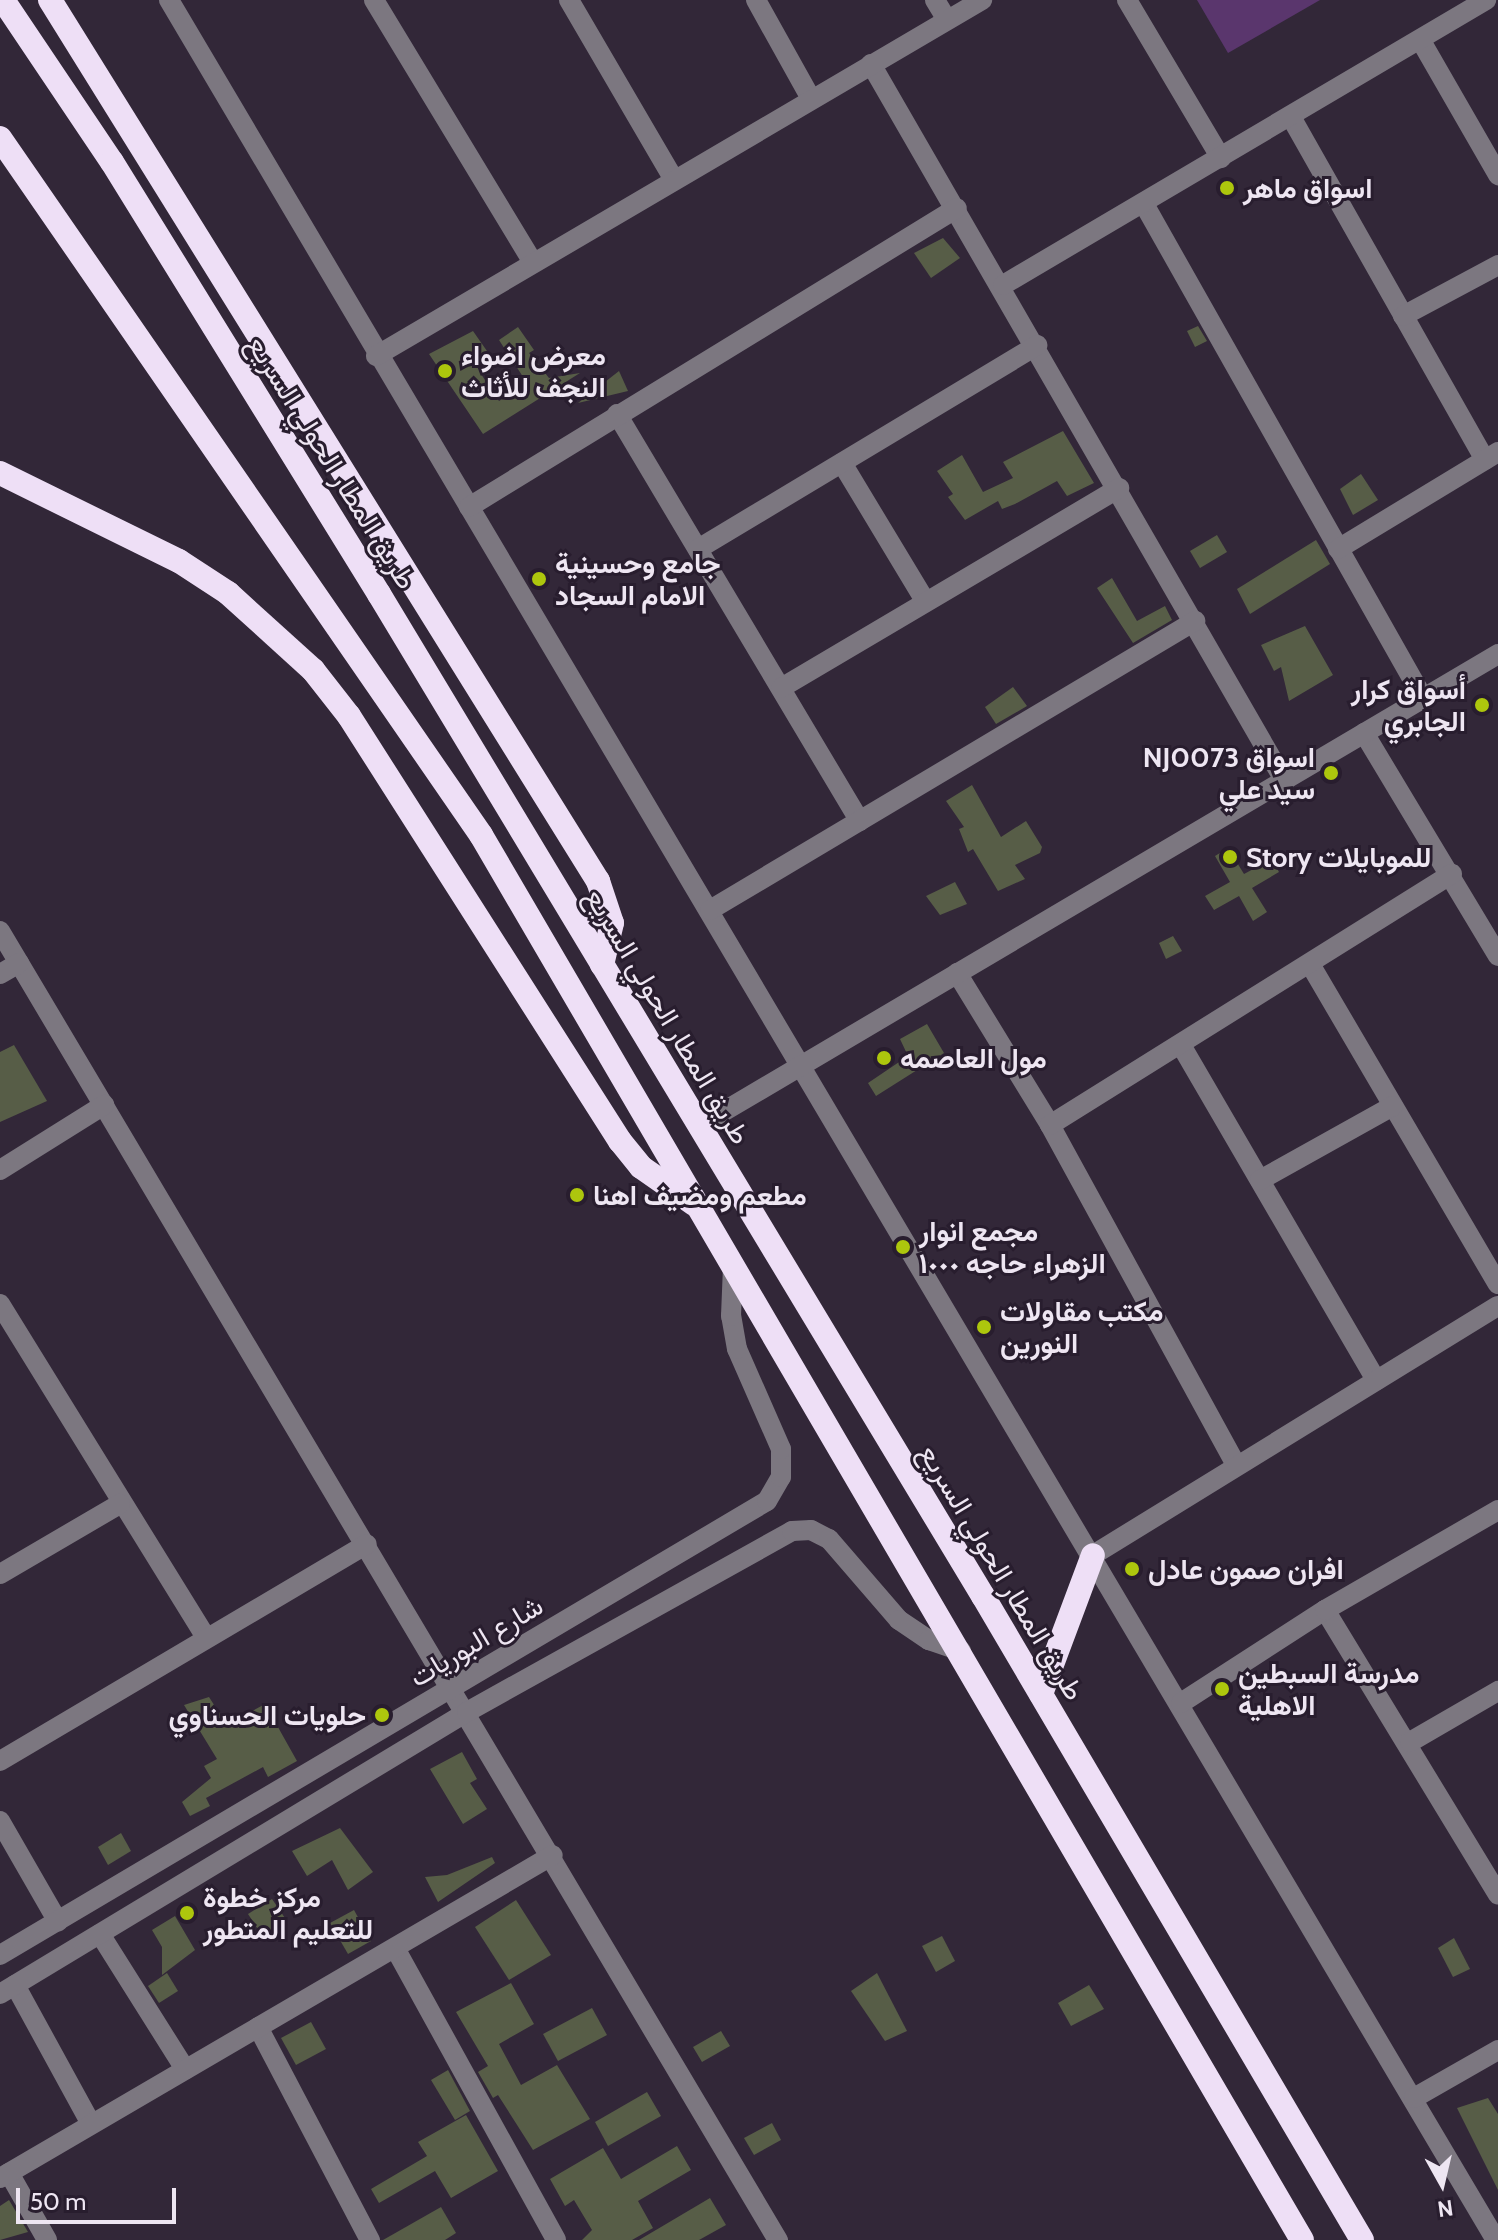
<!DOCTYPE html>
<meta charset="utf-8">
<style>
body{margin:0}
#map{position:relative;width:1498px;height:2240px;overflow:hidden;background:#322738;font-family:Cabin,Vazirmatn,sans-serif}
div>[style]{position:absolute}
.green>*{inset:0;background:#5a366d}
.building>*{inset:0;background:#575d47}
.minor>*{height:20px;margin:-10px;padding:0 10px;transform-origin:10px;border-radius:10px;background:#7c7780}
.highway>*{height:24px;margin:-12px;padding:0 12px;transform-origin:12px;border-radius:12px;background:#eedff6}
.dots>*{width:22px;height:22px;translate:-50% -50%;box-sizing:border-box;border:4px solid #281d2e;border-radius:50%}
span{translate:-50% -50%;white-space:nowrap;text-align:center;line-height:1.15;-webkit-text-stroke:6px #281d2e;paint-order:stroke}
.poi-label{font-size:28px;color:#eee6f2;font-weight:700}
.left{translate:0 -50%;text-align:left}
.right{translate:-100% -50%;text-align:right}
.street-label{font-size:28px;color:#eee6f2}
.north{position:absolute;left:1402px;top:2144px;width:80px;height:80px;-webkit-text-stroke:6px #281d2e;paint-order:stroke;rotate:172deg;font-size:22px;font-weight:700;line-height:32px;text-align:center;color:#eee6f2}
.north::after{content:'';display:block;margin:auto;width:28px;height:36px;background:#eee6f2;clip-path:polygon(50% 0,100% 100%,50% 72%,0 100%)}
.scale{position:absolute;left:16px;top:2188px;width:160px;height:36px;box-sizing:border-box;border:4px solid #eee6f2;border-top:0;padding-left:10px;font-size:24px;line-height:28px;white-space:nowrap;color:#eee6f2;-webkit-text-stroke:6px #281d2e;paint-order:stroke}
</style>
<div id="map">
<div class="green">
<i style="clip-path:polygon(1197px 0,1320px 0,1228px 53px)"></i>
</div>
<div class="building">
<i style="clip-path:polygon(943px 238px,960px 258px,931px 278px,914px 253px)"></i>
<i style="clip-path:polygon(1198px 326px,1207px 341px,1195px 347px,1187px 331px)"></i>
<i style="clip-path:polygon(518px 327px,534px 350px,529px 353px,549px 378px,580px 373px,483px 434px,429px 354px,473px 331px,494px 361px,479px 371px,499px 401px,527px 383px,499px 340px)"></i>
<i style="clip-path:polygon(619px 371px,628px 391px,578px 403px)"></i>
<i style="clip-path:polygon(1063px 431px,1094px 483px,1067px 496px,1057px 481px,1015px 504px,1002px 509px,998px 501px,965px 520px,948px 497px,953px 494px,937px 471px,962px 455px,983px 492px,1013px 478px,1003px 462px)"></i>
<i style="clip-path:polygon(1361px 474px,1378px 500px,1353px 515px,1340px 489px)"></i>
<i style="clip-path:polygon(1217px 535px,1227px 552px,1200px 568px,1190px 551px)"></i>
<i style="clip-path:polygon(1316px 540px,1330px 564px,1250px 614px,1237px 589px)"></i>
<i style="clip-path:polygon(1112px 578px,1137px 621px,1165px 606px,1172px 620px,1133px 643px,1097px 588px)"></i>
<i style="clip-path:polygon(1305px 626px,1333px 675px,1289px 701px,1281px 667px,1274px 671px,1261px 645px)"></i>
<i style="clip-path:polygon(1013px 687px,1027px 706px,996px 724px,985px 707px)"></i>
<i style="clip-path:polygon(972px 785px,1001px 837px,1026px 821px,1042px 847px,1040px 853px,1015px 865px,1025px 879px,998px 891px,973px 849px,968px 852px,959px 829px,964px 827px,946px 801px)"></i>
<i style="clip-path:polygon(1228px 848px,1244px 874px,1272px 859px,1279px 872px,1252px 888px,1267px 912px,1253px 921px,1239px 896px,1214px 910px,1205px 896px,1230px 882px,1215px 856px)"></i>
<i style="clip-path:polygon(955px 882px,967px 904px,940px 915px,926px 896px)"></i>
<i style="clip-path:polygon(1173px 936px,1182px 951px,1166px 959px,1159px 943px)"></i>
<i style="clip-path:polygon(927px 1024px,944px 1053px,876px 1096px,868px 1083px,908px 1056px,900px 1039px)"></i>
<i style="clip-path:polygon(14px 1045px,47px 1101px,0 1122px,0 1052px)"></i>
<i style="clip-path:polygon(209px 1697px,227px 1725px,265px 1704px,297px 1761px,268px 1777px,263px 1767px,206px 1798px,210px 1806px,190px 1816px,182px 1802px,211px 1778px,204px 1766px,217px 1759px,184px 1705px)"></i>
<i style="clip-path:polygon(462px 1752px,477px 1779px,470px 1783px,487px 1809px,463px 1824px,430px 1769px)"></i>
<i style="clip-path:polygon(340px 1828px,373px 1872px,348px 1890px,332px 1860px,307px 1876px,292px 1851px)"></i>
<i style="clip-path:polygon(121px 1833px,131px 1851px,108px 1865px,98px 1847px)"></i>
<i style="clip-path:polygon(492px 1857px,495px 1863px,438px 1902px,425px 1877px,447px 1875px)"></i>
<i style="clip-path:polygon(272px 1899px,287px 1921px,263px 1937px,248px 1914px)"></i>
<i style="clip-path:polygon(516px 1900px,551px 1955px,509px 1980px,475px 1927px)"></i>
<i style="clip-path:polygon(354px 1910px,371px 1941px,348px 1954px,330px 1923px)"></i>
<i style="clip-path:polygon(175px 1916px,195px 1950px,162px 1975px,162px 1947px,152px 1930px)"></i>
<i style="clip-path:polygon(942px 1936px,955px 1961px,936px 1972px,922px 1946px)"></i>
<i style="clip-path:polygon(1454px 1938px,1470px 1969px,1453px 1977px,1438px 1948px)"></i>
<i style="clip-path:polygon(167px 1973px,178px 1991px,159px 2003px,148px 1986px)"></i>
<i style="clip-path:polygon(877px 1973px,907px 2031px,885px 2041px,851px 1991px)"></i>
<i style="clip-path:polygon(511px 1983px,534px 2024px,499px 2044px,521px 2085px,557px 2065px,590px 2119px,533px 2150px,498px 2095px,493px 2098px,478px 2072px,488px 2066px,456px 2012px)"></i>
<i style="clip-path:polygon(1089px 1985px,1104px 2009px,1071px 2026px,1058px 2003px)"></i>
<i style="clip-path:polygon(592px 2008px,607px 2035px,558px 2061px,543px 2034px)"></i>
<i style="clip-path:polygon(311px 2022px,326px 2049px,296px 2065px,281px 2038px)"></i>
<i style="clip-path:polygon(721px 2031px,730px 2046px,702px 2062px,693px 2047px)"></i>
<i style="clip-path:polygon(448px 2070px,470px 2111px,455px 2120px,431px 2080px)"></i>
<i style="clip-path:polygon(647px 2092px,661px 2116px,608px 2146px,595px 2122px)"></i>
<i style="clip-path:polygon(1488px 2098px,1498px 2114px,1498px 2190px,1457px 2108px)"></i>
<i style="clip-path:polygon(466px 2115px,498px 2171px,451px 2198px,435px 2171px,379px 2203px,371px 2189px,427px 2156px,418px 2142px)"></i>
<i style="clip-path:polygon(772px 2123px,781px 2140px,754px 2155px,744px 2138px)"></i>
<i style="clip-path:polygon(677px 2146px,691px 2170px,638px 2201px,653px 2228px,632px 2240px,582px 2240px,592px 2230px,574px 2200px,565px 2206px,550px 2179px,603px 2148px,621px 2179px)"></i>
<i style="clip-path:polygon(710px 2198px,726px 2225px,699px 2240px,639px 2240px)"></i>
<i style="clip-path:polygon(9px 2200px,28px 2232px,0 2240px,0 2206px)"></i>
<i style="clip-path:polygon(441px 2207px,456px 2233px,445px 2240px,383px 2240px)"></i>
</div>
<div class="minor">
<i style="left:169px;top:0;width:2604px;rotate:59.36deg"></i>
<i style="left:374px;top:0;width:307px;rotate:58.8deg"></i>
<i style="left:569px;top:0;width:208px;rotate:59.7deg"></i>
<i style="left:756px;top:0;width:113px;rotate:60.9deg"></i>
<i style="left:935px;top:0;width:23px;rotate:59deg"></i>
<i style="left:1127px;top:0;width:184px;rotate:59.3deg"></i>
<i style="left:1421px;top:41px;width:155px;rotate:60.1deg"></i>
<i style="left:871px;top:64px;width:827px;rotate:60.02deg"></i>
<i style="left:1291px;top:117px;width:394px;rotate:60.5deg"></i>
<i style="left:1144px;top:204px;width:567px;rotate:60.54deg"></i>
<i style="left:1003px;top:285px;width:561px;rotate:-30.54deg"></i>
<i style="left:1403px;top:316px;width:108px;rotate:-28.2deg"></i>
<i style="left:376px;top:356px;width:703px;rotate:-30.43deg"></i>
<i style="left:617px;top:414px;width:474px;rotate:59.2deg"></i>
<i style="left:842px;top:463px;width:162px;rotate:58.9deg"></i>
<i style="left:469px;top:507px;width:572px;rotate:-31.5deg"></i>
<i style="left:698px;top:549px;width:396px;rotate:-31deg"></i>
<i style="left:1338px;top:549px;width:187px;rotate:-31.2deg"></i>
<i style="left:781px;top:688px;width:393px;rotate:-30.6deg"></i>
<i style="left:1364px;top:733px;width:260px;rotate:59deg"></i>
<i style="left:710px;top:910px;width:565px;rotate:-30.79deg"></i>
<i style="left:0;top:931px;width:1523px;rotate:59.28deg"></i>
<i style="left:1310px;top:964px;width:371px;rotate:59.6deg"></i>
<i style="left:957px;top:973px;width:178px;rotate:58.5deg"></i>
<i style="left:1050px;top:1125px;width:388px;rotate:61.3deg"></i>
<i style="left:0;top:974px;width:22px;rotate:-30deg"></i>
<i style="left:1181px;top:1045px;width:388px;rotate:59.8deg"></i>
<i style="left:1050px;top:1125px;width:474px;rotate:-32deg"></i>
<i style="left:699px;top:1126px;width:928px;rotate:-30.57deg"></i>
<i style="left:0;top:1170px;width:123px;rotate:-32deg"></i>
<i style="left:1260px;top:1180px;width:152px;rotate:-29.1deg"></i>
<i style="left:0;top:1304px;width:390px;rotate:58.3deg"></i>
<i style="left:1093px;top:1555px;width:475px;rotate:-31.6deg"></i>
<i style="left:0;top:1574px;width:139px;rotate:-30.3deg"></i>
<i style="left:1325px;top:1610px;width:333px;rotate:58.7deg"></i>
<i style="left:1181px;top:1703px;width:171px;rotate:-32.9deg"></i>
<i style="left:1325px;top:1610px;width:200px;rotate:-30deg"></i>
<i style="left:1410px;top:1742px;width:102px;rotate:-30.1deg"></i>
<i style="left:0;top:1761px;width:426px;rotate:-30.6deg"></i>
<i style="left:0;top:1821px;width:116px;rotate:60.1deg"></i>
<i style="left:100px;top:1934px;width:160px;rotate:57.8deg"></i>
<i style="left:395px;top:1948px;width:333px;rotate:61.1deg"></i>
<i style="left:0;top:1955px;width:891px;rotate:-30.62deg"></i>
<i style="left:767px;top:1501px;width:28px;rotate:-60deg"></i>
<i style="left:781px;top:1477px;width:28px;rotate:-90deg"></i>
<i style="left:781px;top:1449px;width:109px;rotate:-113.7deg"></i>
<i style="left:737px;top:1349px;width:34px;rotate:-100deg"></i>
<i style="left:731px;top:1316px;width:49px;rotate:-87.7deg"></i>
<i style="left:15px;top:1985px;width:158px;rotate:61.3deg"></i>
<i style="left:0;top:1994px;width:546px;rotate:-31.13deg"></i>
<i style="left:467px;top:1712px;width:372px;rotate:-29.1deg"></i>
<i style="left:792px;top:1531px;width:19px;rotate:-3deg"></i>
<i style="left:811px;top:1530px;width:20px;rotate:27deg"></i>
<i style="left:829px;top:1539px;width:107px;rotate:49.2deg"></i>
<i style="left:899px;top:1620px;width:36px;rotate:34deg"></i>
<i style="left:929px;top:1640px;width:34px;rotate:19deg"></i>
<i style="left:258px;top:2027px;width:241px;rotate:62.3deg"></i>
<i style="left:1414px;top:2098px;width:97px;rotate:-29.7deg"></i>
<i style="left:9px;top:2173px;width:77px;rotate:60.4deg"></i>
<i style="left:0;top:2178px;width:640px;rotate:-30.29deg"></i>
</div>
<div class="highway">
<i style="left:3px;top:0;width:195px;rotate:56.1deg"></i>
<i style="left:112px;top:162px;width:508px;rotate:58.28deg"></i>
<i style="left:379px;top:594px;width:1170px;rotate:58.92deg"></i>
<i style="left:983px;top:1596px;width:747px;rotate:59.52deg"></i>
<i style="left:50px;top:0;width:1038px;rotate:58.12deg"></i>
<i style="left:598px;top:881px;width:44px;rotate:71.6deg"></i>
<i style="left:612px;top:923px;width:43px;rotate:103.4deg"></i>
<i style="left:0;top:138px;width:847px;rotate:55.39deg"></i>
<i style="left:481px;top:835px;width:1627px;rotate:59.7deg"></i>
<i style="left:0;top:473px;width:199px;rotate:26.2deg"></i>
<i style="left:179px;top:561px;width:59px;rotate:33.1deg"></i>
<i style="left:228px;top:593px;width:115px;rotate:42.2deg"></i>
<i style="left:313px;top:670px;width:58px;rotate:52deg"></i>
<i style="left:349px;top:716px;width:504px;rotate:57.48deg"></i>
<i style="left:620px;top:1141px;width:33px;rotate:51deg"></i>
<i style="left:641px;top:1167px;width:65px;rotate:34.9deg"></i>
<i style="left:1041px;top:1694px;width:148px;rotate:-69.5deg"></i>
</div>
<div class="dots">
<i style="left:1227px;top:188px;background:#adc60d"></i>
<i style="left:445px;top:371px;background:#adc60d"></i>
<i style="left:539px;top:579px;background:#adc60d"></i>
<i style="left:1482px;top:705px;background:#adc60d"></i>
<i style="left:1331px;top:773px;background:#adc60d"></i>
<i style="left:1230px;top:857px;background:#adc60d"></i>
<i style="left:884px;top:1058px;background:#adc60d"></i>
<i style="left:577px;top:1195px;background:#adc60d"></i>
<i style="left:903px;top:1247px;background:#adc60d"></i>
<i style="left:984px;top:1327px;background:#adc60d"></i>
<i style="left:1132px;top:1569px;background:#adc60d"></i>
<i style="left:1222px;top:1689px;background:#adc60d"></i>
<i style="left:382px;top:1715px;background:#adc60d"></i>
<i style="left:187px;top:1913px;background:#adc60d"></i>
</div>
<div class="poi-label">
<span class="left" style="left:1243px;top:188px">اسواق ماهر</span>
<span class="left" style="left:461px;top:371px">معرض اضواء<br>النجف للأثاث</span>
<span class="left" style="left:555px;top:579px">جامع وحسينية<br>الامام السجاد</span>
<span class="right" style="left:1466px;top:705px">أسواق كرار<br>الجابري</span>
<span class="right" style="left:1315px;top:773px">NJ0073 اسواق<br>سيد علي</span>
<span class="left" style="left:1246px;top:857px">Story للموبايلات</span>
<span class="left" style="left:900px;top:1058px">مول العاصمه</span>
<span class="left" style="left:593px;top:1195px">مطعم ومضيف اهنا</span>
<span class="left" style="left:919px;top:1247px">مجمع انوار<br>الزهراء حاجه ١٠٠٠</span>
<span class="left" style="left:1000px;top:1327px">مكتب مقاولات<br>النورين</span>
<span class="left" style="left:1148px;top:1569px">افران صمون عادل</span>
<span class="left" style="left:1238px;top:1689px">مدرسة السبطين<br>الاهلية</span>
<span class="right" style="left:366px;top:1715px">حلويات الحسناوي</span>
<span class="left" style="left:203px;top:1913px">مركز خطوة<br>للتعليم المتطور</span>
</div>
<div class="street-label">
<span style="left:332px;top:462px;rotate:58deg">طريق المطار الحولي السريع</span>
<span style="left:668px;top:1016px;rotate:59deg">طريق المطار الحولي السريع</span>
<span style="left:1002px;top:1572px;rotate:59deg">طريق المطار الحولي السريع</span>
<span style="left:476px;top:1641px;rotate:-31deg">شارع البوريات</span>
</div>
<div class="north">N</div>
<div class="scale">50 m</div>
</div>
